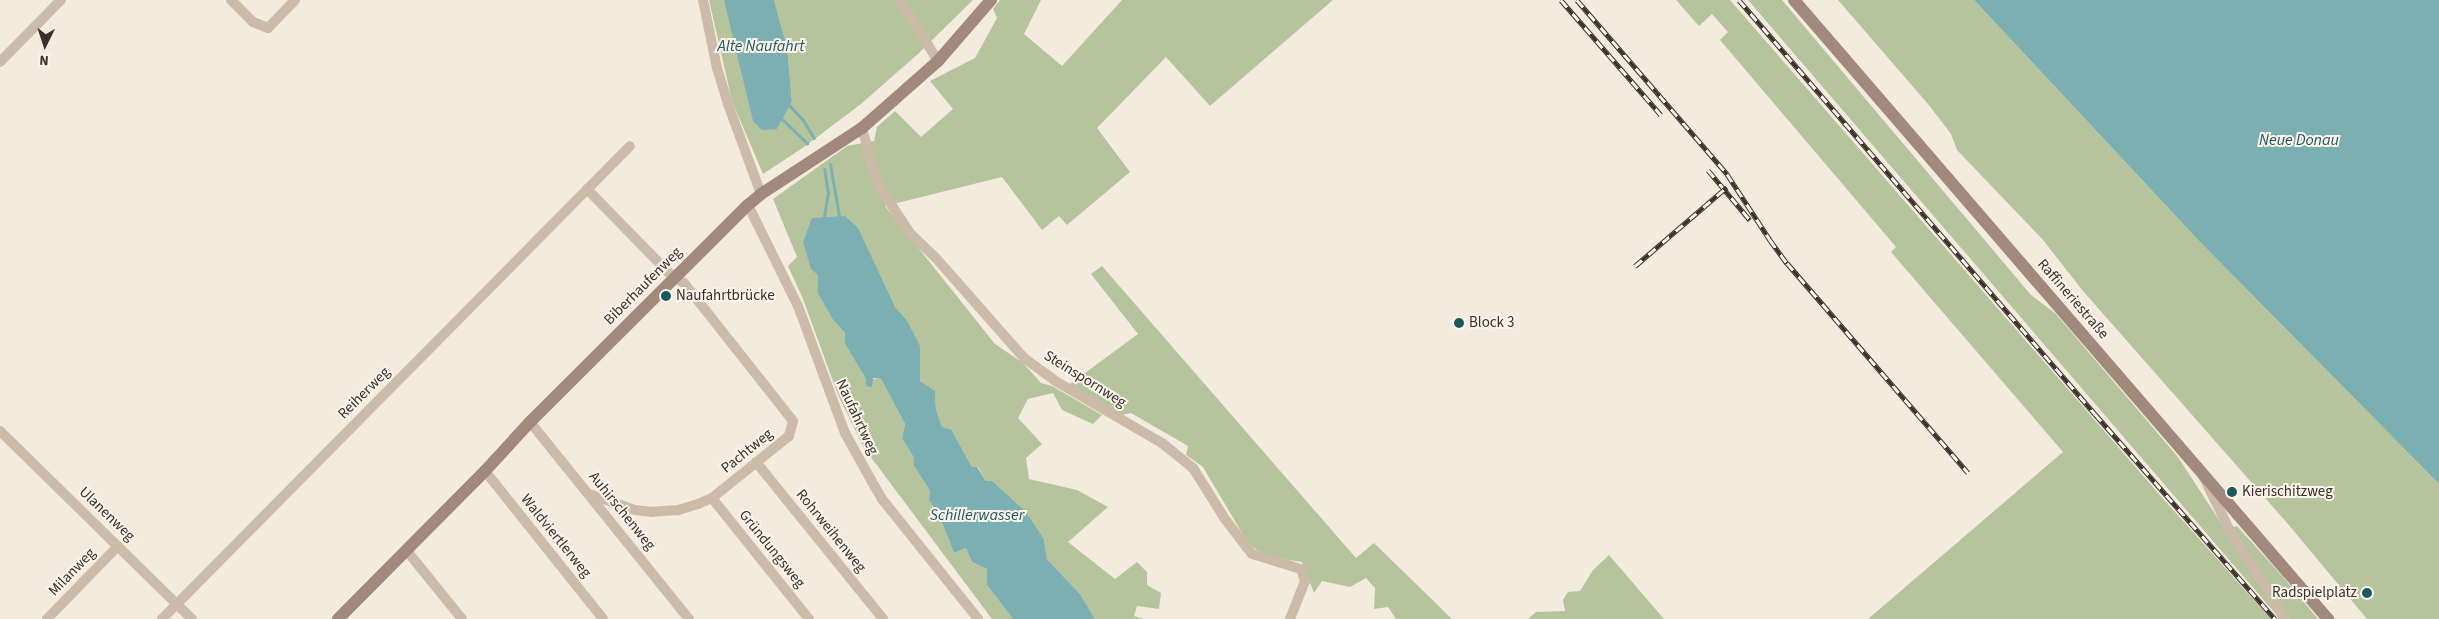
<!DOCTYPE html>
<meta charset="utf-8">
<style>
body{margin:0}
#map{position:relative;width:2439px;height:619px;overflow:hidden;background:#f4ebdf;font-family:"Source Sans 3",sans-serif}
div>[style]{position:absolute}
.green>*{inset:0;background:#b6c49e}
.water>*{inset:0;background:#7cafb2}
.stream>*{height:3px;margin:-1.5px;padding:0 1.5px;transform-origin:1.5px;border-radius:1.5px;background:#7cafb2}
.street>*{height:10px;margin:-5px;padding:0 5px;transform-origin:5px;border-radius:5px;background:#cdbbaa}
.secondary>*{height:12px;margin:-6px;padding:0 6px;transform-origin:6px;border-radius:6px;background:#a18a7b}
.rail>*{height:5px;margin-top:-2.5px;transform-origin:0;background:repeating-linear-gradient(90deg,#fbf4ec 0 9px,#3a2f2a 0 18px);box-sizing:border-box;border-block:1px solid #3a2f2a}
.dots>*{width:14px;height:14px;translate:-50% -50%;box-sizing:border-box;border:2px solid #fbf4ec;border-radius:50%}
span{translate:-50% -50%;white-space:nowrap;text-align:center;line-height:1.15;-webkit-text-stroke:4px #fbf4ec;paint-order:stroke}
.street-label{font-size:15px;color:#3a2f2a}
.poi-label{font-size:15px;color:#3a2f2a}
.left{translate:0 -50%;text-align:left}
.right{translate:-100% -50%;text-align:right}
.water-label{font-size:16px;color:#1d585e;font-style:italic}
.north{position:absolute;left:20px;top:20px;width:50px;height:50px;-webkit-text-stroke:4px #fbf4ec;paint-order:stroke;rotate:184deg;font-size:14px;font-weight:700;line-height:20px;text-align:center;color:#3a2f2a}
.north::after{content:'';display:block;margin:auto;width:18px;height:22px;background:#3a2f2a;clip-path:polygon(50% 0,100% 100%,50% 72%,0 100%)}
</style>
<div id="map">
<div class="green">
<i style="clip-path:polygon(709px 0,724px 0,777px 129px,792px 102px,787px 47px,774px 0,973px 0,919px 53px,861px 104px,804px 147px,763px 174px,732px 101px)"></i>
<i style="clip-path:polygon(1000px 0,1041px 0,1024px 34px,1062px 66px,1122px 0,1333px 0,1210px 106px,1166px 57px,1097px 128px,1130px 172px,1067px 225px,1059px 216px,1042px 230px,1002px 177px,885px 206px,995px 344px,1023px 363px,1041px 383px,1052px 386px,1102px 415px,1093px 424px,1062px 410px,1053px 393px,1028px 399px,1018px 418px,1042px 444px,1026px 458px,1029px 479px,1077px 490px,1108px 507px,1068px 542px,1115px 579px,1137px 562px,1147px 572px,1147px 585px,1161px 593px,1159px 609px,1137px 606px,1134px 616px,1144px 619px,1095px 619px,1080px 594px,1047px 559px,1044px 539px,986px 481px,978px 467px,972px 467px,951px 429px,942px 427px,936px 409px,935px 392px,920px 381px,906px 319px,895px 307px,819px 275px,818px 294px,833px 320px,845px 333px,845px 344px,866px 379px,881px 379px,905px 424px,902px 438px,914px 458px,914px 466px,930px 491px,929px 500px,939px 515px,954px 553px,966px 548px,972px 562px,987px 569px,987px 585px,1013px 619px,992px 619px,864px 448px,838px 395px,803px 299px,788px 266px,797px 257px,773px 199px,847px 146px,874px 141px,877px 127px,895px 111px,921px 137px,953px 109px,930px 81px,975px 58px,997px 18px,993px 9px)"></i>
<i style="clip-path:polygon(1676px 0,1730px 0,2158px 493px,2271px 619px,1868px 619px,2063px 452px,1891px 252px,1896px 247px,1720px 40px,1728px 32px,1712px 14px,1699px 26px)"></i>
<i style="clip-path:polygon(1748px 0,1782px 0,2031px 295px,2056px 314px,2178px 457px,2249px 566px,2280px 619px)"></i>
<i style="clip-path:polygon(1838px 0,1974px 0,2199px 241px,2439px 484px,2439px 619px,2367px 619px,2288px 524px,2083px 291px,2043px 240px,1957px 150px,1951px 134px,1928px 104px)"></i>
<i style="clip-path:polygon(1102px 266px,1356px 558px,1374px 543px,1452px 619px,1396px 619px,1388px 607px,1374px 609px,1375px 588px,1366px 578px,1350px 587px,1322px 581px,1314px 593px,1302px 562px,1275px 558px,1257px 550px,1248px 543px,1203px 467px,1186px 455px,1188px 446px,1131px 413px,1121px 415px,1070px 384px,1138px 334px,1091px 274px)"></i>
<i style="clip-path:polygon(2237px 526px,2284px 578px,2318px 619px,2287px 619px,2233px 532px,2234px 527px)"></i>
<i style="clip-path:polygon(1609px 555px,1664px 619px,1528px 619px,1536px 612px,1565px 611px,1563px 600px,1568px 592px,1580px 591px,1593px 570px)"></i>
</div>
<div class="water">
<i style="clip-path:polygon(724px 0,774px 0,787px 47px,792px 102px,777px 129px,762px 130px,753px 121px)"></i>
<i style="clip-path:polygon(1974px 0,2439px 0,2439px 484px,2199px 241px)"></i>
<i style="clip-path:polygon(845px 216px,858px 228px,895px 307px,906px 319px,920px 346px,920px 381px,935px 391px,936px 409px,942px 427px,951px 429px,972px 467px,977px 467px,986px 481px,992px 481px,1025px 511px,1044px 539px,1047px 559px,1080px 594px,1095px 619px,1013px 619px,987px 585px,987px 569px,972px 562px,966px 548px,954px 553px,939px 515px,929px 500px,930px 491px,914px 466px,914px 458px,902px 438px,905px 424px,881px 379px,873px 378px,872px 387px,866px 386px,866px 379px,845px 344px,845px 333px,833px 320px,818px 294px,818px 275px,811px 269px,803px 242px,812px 218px)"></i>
</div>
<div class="stream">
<i style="left:790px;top:106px;width:19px;rotate:47deg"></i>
<i style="left:803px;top:120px;width:21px;rotate:59deg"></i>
<i style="left:782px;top:119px;width:35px;rotate:44deg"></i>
<i style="left:830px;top:164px;width:53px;rotate:80.2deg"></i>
<i style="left:824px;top:217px;width:24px;rotate:-81deg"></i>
<i style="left:828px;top:193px;width:24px;rotate:-99deg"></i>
</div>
<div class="street">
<i style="left:231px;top:0;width:31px;rotate:45deg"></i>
<i style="left:253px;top:22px;width:16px;rotate:22deg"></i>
<i style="left:268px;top:28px;width:39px;rotate:-46deg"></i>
<i style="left:703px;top:0;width:69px;rotate:78.4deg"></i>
<i style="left:717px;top:68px;width:38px;rotate:73deg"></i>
<i style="left:728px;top:104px;width:96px;rotate:69.9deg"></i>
<i style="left:900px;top:0;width:72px;rotate:58.1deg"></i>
<i style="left:0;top:62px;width:87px;rotate:-45.5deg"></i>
<i style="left:862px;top:128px;width:57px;rotate:74.7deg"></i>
<i style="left:877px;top:183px;width:60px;rotate:56.6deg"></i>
<i style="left:910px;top:233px;width:35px;rotate:44deg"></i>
<i style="left:935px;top:257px;width:135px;rotate:48.6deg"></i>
<i style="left:1024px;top:358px;width:41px;rotate:36deg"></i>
<i style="left:1057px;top:382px;width:121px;rotate:30.2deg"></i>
<i style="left:1162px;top:443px;width:40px;rotate:39deg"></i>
<i style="left:1193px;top:468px;width:60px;rotate:57.9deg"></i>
<i style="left:1225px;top:519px;width:44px;rotate:52.4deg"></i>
<i style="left:1252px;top:554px;width:51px;rotate:17deg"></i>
<i style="left:1301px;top:569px;width:13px;rotate:72deg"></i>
<i style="left:1305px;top:581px;width:41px;rotate:111.5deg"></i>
<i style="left:587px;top:189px;width:117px;rotate:45.7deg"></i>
<i style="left:669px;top:273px;width:18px;rotate:34deg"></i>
<i style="left:684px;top:283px;width:176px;rotate:51.7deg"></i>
<i style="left:793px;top:421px;width:16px;rotate:105deg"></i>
<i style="left:789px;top:436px;width:99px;rotate:141.2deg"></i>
<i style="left:712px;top:498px;width:15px;rotate:157deg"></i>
<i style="left:698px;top:504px;width:21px;rotate:163deg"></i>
<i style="left:678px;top:510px;width:26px;rotate:176deg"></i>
<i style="left:652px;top:512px;width:17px;rotate:-173deg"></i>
<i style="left:635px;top:510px;width:49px;rotate:-160.8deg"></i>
<i style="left:748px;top:205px;width:113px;rotate:63.7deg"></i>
<i style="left:798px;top:306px;width:135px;rotate:69.7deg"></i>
<i style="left:845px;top:433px;width:54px;rotate:61deg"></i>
<i style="left:871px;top:480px;width:22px;rotate:60deg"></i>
<i style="left:882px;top:499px;width:154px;rotate:51.3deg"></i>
<i style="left:530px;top:422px;width:253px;rotate:51.1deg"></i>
<i style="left:0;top:431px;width:269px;rotate:44.4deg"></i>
<i style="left:756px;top:462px;width:202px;rotate:51deg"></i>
<i style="left:485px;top:471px;width:189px;rotate:51.4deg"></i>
<i style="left:2204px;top:478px;width:64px;rotate:63.8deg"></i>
<i style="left:2232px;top:535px;width:67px;rotate:56.5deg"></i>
<i style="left:2269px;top:591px;width:32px;rotate:62deg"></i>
<i style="left:712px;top:498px;width:155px;rotate:51.3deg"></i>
<i style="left:407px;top:551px;width:87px;rotate:51deg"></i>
<i style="left:47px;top:619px;width:102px;rotate:-45.8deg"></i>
<i style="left:162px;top:619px;width:665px;rotate:-45.3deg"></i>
</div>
<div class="secondary">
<i style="left:1794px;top:0;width:818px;rotate:49.22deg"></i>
<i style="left:338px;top:619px;width:209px;rotate:-45.2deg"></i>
<i style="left:485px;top:471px;width:67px;rotate:-47.4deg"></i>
<i style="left:530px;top:422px;width:308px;rotate:-44.9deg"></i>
<i style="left:748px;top:205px;width:17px;rotate:-40deg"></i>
<i style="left:761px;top:194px;width:121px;rotate:-33.2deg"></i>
<i style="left:862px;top:128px;width:101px;rotate:-41.4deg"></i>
<i style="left:938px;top:61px;width:81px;rotate:-49deg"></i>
</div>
<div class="rail">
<i style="left:1561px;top:0;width:152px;rotate:49deg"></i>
<i style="left:1577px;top:0;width:230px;rotate:49.2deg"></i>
<i style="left:1727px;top:174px;width:79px;rotate:56.9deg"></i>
<i style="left:1770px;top:240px;width:29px;rotate:54deg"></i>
<i style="left:1787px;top:263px;width:277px;rotate:49.2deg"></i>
<i style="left:1739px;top:0;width:546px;rotate:49.31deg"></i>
<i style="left:2095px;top:414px;width:273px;rotate:48.7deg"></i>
<i style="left:1708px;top:170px;width:65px;rotate:50deg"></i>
<i style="left:1635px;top:266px;width:121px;rotate:-40.7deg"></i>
</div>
<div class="dots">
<i style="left:666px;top:296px;background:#1d585e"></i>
<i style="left:1459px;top:323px;background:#1d585e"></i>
<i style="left:2232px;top:492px;background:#1d585e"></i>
<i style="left:2367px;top:593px;background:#1d585e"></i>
</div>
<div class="street-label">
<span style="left:643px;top:286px;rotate:-45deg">Biberhaufenweg</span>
<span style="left:2073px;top:299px;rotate:49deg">Raffineriestraße</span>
<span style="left:1085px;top:379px;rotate:32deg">Steinspornweg</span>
<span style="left:364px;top:393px;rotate:-45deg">Reiherweg</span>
<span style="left:857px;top:417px;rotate:65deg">Naufahrtweg</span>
<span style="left:747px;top:451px;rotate:-39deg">Pachtweg</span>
<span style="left:622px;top:511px;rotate:51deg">Auhirschenweg</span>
<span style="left:107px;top:514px;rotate:44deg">Ulanenweg</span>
<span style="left:831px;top:531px;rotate:51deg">Rohrweihenweg</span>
<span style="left:556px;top:536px;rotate:51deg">Waldviertlerweg</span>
<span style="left:772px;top:549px;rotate:51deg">Gründungsweg</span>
<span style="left:72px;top:572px;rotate:-46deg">Milanweg</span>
</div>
<div class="poi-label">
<span class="left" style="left:676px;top:296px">Naufahrtbrücke</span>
<span class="left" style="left:1469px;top:323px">Block 3</span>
<span class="left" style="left:2242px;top:492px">Kierischitzweg</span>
<span class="right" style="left:2357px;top:593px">Radspielplatz</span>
</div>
<div class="water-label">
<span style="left:761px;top:46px">Alte Naufahrt</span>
<span style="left:2299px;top:140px">Neue Donau</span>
<span style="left:977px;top:515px">Schillerwasser</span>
</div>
<div class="north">N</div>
</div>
